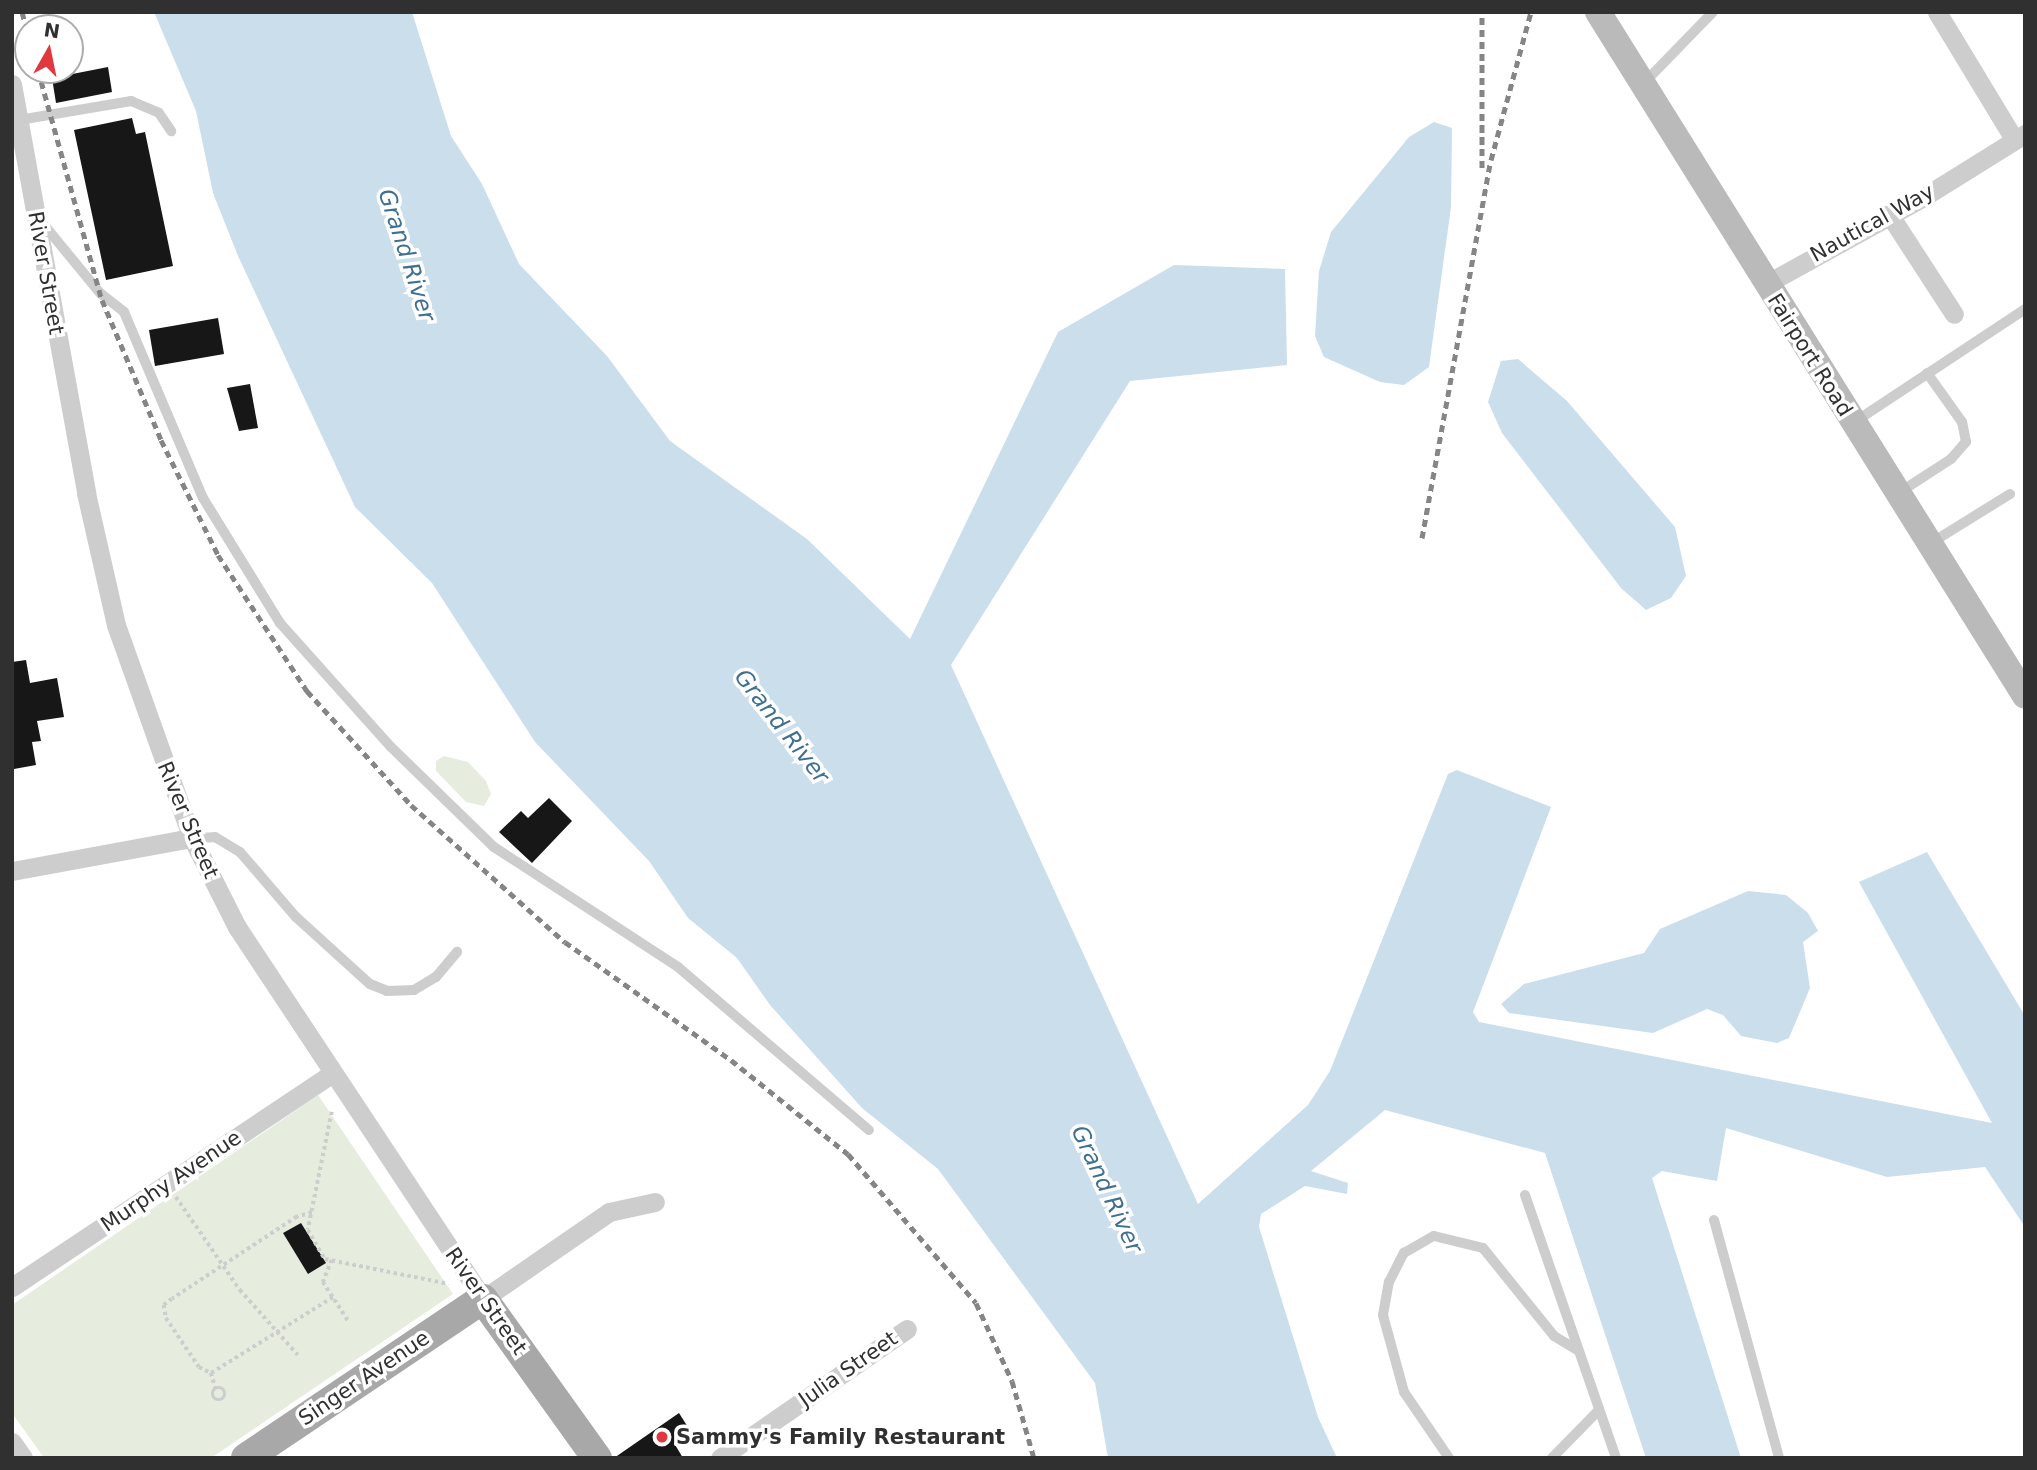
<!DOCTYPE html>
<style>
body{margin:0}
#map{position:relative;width:2037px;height:1470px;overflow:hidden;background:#fff;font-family:"DejaVu Sans",sans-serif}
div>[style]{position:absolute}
.green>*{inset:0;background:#e6eddf}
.water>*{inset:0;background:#cbdeec}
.building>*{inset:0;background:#171717}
.path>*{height:3.5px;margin-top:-1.75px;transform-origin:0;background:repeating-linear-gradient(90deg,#cdcdcd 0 3.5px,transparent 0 7px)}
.path>.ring{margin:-1.75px;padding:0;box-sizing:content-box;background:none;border:3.5px solid #cdcdcd;border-radius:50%}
.lane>*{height:10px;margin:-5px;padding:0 5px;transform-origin:5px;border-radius:5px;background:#cdcdcd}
.street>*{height:19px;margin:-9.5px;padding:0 9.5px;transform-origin:9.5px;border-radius:9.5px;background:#cdcdcd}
.secondary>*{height:26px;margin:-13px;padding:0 13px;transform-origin:13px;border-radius:13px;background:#bababa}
.primary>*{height:30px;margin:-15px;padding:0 15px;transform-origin:15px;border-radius:15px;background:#a8a8a8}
.rail>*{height:5px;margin-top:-2.5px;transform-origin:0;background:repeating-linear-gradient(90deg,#858585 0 7px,transparent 0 12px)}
.dots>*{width:19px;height:19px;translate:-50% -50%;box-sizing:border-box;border:4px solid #fff;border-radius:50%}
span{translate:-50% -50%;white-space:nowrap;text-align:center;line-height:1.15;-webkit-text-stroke:7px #fff;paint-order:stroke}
.street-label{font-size:21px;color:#303030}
.poi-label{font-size:21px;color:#303030;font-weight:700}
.left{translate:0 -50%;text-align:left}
.water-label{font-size:23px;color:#3f6f91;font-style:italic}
.frame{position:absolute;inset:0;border:14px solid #303030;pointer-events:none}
.north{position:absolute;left:14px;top:14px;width:70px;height:70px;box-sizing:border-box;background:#fff;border:2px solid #acacac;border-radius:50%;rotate:9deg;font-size:19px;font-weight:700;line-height:28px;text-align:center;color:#303030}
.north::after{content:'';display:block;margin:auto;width:24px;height:32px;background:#e13840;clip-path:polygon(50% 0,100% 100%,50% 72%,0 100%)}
</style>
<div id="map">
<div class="green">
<i style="clip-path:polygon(444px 756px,468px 762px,486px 781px,491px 794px,484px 806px,466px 802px,436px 771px,436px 761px)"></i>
<i style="clip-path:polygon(318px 1095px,453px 1294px,211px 1458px,44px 1458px,12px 1413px,12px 1305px)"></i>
</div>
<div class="water">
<i style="clip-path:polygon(154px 12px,412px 12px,451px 136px,482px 184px,519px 264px,607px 356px,670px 441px,807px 539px,910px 639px,1058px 332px,1174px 265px,1285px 269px,1287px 365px,1130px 381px,951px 665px,1198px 1204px,1308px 1105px,1330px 1071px,1448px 774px,1457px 770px,1551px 807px,1473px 1012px,1479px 1022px,1992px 1123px,1859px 882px,1927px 852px,2025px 1016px,2025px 1227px,1985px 1167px,1887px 1177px,1726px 1128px,1717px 1181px,1662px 1171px,1652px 1178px,1741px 1458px,1646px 1458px,1545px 1153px,1385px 1110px,1311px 1171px,1348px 1183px,1347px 1194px,1305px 1186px,1261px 1214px,1259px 1227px,1318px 1417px,1337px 1458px,1108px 1458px,1095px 1383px,938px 1169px,862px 1108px,770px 1005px,737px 958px,688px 918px,649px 861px,535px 742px,432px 583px,355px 507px,238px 256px,213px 193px,196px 111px)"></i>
<i style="clip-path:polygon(1434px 122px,1452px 128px,1451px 207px,1429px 367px,1404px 385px,1380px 382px,1324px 357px,1315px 336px,1319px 271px,1331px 232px,1409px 137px)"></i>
<i style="clip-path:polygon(1518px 359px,1567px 401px,1675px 527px,1686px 576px,1671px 598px,1646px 610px,1621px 588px,1502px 433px,1488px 402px,1501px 361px)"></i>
<i style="clip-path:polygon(1748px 891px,1786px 895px,1808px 913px,1818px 931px,1803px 942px,1810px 988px,1789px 1038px,1777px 1043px,1741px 1036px,1723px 1015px,1707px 1009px,1653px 1033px,1509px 1013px,1501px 1004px,1524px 984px,1644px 953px,1660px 929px)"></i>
</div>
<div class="building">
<i style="clip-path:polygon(108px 67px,112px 92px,56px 103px,52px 78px)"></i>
<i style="clip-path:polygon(132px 118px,136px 134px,145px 132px,173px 266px,106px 280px,74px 130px)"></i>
<i style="clip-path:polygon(218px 318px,224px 354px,155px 366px,149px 330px)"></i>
<i style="clip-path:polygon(250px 384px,258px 428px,239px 431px,227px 388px)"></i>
<i style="clip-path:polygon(26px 660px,30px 683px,57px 678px,64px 717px,37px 721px,41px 741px,32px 742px,36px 765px,14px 769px,12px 662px)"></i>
<i style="clip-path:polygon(549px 798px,572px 821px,532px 863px,499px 832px,521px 811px,528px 818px)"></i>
<i style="clip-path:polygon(301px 1223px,326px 1263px,308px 1274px,283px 1233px)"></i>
<i style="clip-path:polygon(679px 1413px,691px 1432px,674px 1443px,683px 1458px,614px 1458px)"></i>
</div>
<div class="path">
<i style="left:332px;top:1112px;width:120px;rotate:101.5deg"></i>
<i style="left:308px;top:1230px;width:34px;rotate:60deg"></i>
<i style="left:325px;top:1259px;width:126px;rotate:11.4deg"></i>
<i style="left:176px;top:1197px;width:113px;rotate:55.5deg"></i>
<i style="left:240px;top:1290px;width:87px;rotate:48.3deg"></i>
<i style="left:312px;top:1213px;width:16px;rotate:165deg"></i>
<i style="left:297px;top:1217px;width:149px;rotate:146.7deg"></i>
<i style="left:172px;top:1299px;width:10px;rotate:143deg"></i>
<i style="left:164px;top:1305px;width:13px;rotate:81deg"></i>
<i style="left:166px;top:1318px;width:59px;rotate:56deg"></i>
<i style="left:199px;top:1367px;width:13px;rotate:27deg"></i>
<i style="left:211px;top:1373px;width:144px;rotate:-31.9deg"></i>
<i style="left:332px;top:1260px;width:24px;rotate:112deg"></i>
<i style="left:323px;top:1282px;width:48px;rotate:57deg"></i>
<i style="left:211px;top:1373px;width:17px;rotate:73deg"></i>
<i class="ring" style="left:213px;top:1388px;width:8.5px;height:8.5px"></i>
</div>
<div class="lane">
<i style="left:1643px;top:84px;width:100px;rotate:-45.8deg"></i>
<i style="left:19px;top:120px;width:114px;rotate:-9.6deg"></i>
<i style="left:131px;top:101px;width:30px;rotate:23deg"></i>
<i style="left:159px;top:113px;width:22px;rotate:56deg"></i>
<i style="left:40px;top:220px;width:94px;rotate:50.6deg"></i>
<i style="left:100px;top:293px;width:31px;rotate:38deg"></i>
<i style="left:124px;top:312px;width:202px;rotate:67deg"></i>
<i style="left:203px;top:498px;width:147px;rotate:58.4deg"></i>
<i style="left:280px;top:623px;width:166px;rotate:48.2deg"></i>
<i style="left:391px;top:747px;width:144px;rotate:44.2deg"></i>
<i style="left:494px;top:847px;width:220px;rotate:33.1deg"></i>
<i style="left:678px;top:967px;width:251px;rotate:40.5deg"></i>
<i style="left:1856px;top:421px;width:203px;rotate:-33.5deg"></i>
<i style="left:1900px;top:492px;width:61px;rotate:-32.9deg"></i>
<i style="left:1951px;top:459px;width:23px;rotate:-49deg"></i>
<i style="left:1966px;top:442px;width:20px;rotate:-101deg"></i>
<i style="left:1962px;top:422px;width:60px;rotate:-125.5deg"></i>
<i style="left:1931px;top:543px;width:93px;rotate:-31.8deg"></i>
<i style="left:192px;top:838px;width:23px;rotate:-2deg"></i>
<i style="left:215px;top:837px;width:29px;rotate:31deg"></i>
<i style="left:240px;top:852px;width:86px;rotate:49.3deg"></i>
<i style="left:296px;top:917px;width:100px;rotate:42.2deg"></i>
<i style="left:370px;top:984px;width:18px;rotate:22deg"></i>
<i style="left:387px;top:991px;width:27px;rotate:-2deg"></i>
<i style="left:414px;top:990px;width:26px;rotate:-31deg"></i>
<i style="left:436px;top:977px;width:33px;rotate:-50deg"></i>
<i style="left:1525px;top:1195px;width:278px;rotate:70.9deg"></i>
<i style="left:1714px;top:1220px;width:247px;rotate:74.7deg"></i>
<i style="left:1449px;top:1458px;width:80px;rotate:-124.3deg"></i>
<i style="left:1404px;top:1392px;width:80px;rotate:-105.3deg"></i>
<i style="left:1383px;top:1315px;width:34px;rotate:-80deg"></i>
<i style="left:1389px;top:1282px;width:33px;rotate:-63deg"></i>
<i style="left:1404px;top:1253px;width:34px;rotate:-30deg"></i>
<i style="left:1434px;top:1236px;width:50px;rotate:13.8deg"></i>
<i style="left:1483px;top:1248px;width:113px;rotate:51.1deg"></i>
<i style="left:1554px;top:1336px;width:27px;rotate:31deg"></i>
<i style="left:1552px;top:1458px;width:66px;rotate:-45.6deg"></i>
</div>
<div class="street">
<i style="left:1937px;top:12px;width:149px;rotate:58.8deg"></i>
<i style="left:12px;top:84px;width:416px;rotate:79.7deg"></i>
<i style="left:86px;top:493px;width:135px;rotate:77.2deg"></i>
<i style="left:116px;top:625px;width:226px;rotate:70.4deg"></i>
<i style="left:192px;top:838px;width:100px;rotate:63.2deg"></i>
<i style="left:237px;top:927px;width:446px;rotate:56.5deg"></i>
<i style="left:483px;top:1299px;width:153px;rotate:-34.6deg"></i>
<i style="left:609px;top:1212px;width:47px;rotate:-12.3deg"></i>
<i style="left:1889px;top:214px;width:119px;rotate:57deg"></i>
<i style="left:1766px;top:284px;width:178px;rotate:-28.9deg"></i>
<i style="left:1922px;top:198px;width:121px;rotate:-31.9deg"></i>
<i style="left:12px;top:871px;width:183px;rotate:-10.4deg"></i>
<i style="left:12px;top:1287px;width:384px;rotate:-33.7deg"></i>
<i style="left:12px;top:1442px;width:19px;rotate:55deg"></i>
<i style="left:720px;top:1458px;width:227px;rotate:-34.6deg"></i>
</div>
<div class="secondary">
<i style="left:1598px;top:12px;width:806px;rotate:58.02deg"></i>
</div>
<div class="primary">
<i style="left:246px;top:1458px;width:285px;rotate:-33.9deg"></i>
<i style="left:483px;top:1299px;width:196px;rotate:54.4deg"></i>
</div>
<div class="rail">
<i style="left:22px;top:12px;width:22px;rotate:74deg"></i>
<i style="left:38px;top:70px;width:239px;rotate:74.5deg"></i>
<i style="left:102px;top:300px;width:152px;rotate:67.1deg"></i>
<i style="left:161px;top:440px;width:128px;rotate:63.6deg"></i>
<i style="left:218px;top:555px;width:163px;rotate:56.8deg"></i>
<i style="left:307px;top:691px;width:154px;rotate:47.6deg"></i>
<i style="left:411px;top:805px;width:206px;rotate:41.7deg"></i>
<i style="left:565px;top:942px;width:204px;rotate:35.4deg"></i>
<i style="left:731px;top:1060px;width:150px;rotate:38.8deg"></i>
<i style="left:848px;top:1154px;width:196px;rotate:49.3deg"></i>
<i style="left:976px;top:1303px;width:86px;rotate:65.2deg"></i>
<i style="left:1012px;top:1381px;width:80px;rotate:74.1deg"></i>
<i style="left:1482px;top:168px;width:156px;rotate:-90deg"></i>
<i style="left:1422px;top:538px;width:384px;rotate:-79.7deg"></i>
<i style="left:1491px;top:160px;width:153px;rotate:-74.9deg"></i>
</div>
<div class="dots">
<i style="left:662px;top:1437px;background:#e13840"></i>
</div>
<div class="street-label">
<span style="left:1872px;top:223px;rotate:-29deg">Nautical Way</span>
<span style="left:46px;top:273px;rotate:80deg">River Street</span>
<span style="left:1810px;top:355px;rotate:58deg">Fairport Road</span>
<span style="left:188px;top:820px;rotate:67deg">River Street</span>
<span style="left:171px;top:1181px;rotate:-34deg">Murphy Avenue</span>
<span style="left:486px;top:1301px;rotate:55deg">River Street</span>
<span style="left:848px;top:1369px;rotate:-35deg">Julia Street</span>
<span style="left:364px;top:1378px;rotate:-34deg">Singer Avenue</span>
</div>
<div class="poi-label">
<span class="left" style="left:676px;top:1437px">Sammy's Family Restaurant</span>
</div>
<div class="water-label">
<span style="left:407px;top:255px;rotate:72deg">Grand River</span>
<span style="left:782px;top:726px;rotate:52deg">Grand River</span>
<span style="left:1107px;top:1189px;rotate:65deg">Grand River</span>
</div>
<div class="frame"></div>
<div class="north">N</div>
</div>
